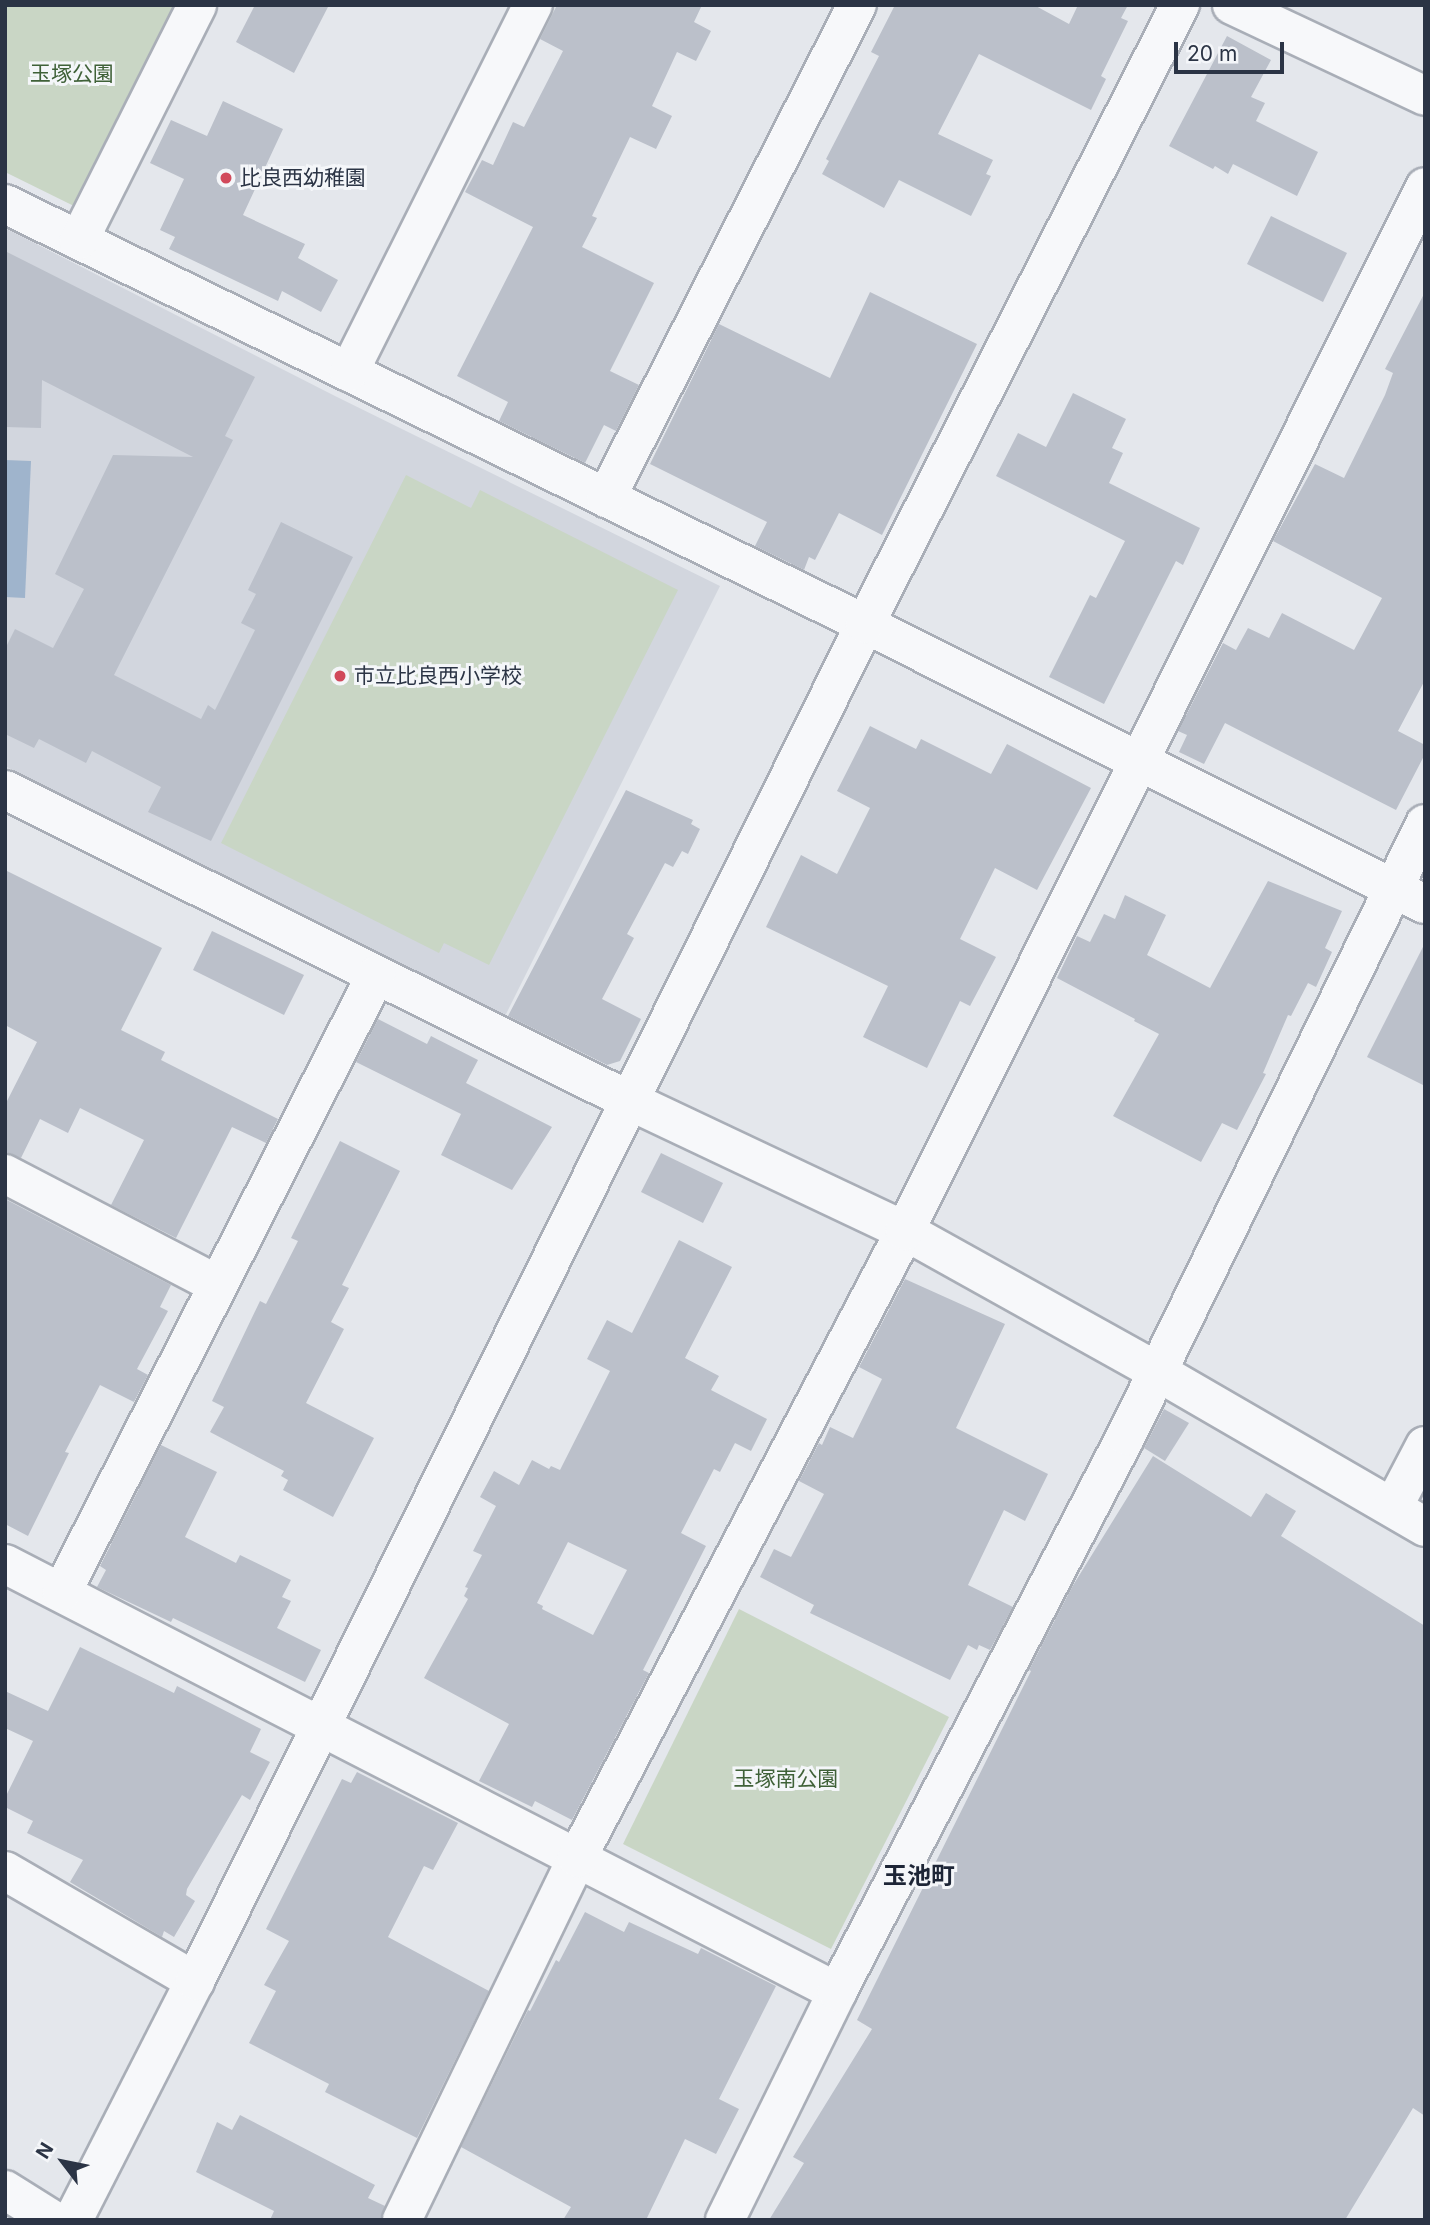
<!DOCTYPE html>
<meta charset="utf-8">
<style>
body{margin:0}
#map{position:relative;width:1430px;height:2225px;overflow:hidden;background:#e4e7ec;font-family:Inter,"Noto Sans JP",sans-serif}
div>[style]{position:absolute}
.built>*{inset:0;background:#d2d6de}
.green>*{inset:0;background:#c9d6c5}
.water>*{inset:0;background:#9fb4cc}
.building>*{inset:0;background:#bbc0ca}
.roads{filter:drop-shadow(2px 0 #a9aeb7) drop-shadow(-2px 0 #a9aeb7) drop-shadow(0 2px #a9aeb7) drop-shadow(0 -2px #a9aeb7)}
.minor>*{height:38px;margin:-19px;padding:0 19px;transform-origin:19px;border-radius:19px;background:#f7f8fa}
.dots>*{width:19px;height:19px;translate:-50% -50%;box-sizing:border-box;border:4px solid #f4f6f9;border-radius:50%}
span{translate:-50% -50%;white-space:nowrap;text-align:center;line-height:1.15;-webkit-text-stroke:6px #f4f6f9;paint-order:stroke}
.park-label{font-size:21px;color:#3f6138}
.poi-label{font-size:21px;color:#2b3445}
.left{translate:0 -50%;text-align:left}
.quarter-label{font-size:24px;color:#1d2536;font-weight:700}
.frame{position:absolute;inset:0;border:7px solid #2b3445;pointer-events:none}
.north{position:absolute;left:28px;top:2127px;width:70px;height:70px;-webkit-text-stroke:5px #f4f6f9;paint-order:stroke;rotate:302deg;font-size:19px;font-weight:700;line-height:28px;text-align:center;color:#2b3445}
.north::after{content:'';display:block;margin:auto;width:24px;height:32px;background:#2b3445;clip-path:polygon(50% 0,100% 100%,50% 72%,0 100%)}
.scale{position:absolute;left:1174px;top:42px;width:110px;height:32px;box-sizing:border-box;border:4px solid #2b3445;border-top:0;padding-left:9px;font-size:21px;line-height:24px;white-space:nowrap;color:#2b3445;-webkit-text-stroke:5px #f4f6f9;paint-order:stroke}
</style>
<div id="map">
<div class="built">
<i style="clip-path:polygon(5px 228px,335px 396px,720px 586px,502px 1022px,5px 766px)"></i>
</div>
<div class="green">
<i style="clip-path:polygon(5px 5px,180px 5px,80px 209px,5px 172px)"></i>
<i style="clip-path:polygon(406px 475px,471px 508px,480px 490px,678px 590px,489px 965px,444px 943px,439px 953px,221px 843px)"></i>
<i style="clip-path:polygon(739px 1609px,949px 1717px,831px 1949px,623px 1844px)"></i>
</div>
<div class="water">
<i style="clip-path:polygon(5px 460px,31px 461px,25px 598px,5px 597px)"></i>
</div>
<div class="building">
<i style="clip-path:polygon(255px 5px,329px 5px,294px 73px,236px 42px)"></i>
<i style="clip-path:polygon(557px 5px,702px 5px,694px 22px,711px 31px,696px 61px,677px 52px,652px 106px,672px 116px,656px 149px,630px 137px,592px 216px,597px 218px,582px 247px,654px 283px,610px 371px,639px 385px,616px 431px,604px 425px,585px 463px,499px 421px,508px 402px,457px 376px,533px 227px,465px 192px,482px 160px,493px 165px,513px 122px,524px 127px,563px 51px,540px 39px)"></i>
<i style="clip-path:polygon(895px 5px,1034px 5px,1069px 24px,1078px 5px,1128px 5px,1121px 18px,1128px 21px,1101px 76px,1106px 79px,1091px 110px,979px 54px,938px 134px,993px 160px,986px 174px,991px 176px,971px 216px,899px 180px,884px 208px,822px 174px,829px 161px,826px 159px,879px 56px,871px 52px)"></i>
<i style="clip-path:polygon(1227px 36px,1271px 60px,1251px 97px,1265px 103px,1256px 121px,1318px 152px,1297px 196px,1233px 164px,1228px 174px,1215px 166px,1213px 169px,1169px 146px)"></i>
<i style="clip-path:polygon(223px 101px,283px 129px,243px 215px,305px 244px,298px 258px,338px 280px,321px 312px,282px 291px,278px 301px,169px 249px,175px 237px,160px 230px,184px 179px,150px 163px,171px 120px,207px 136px)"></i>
<i style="clip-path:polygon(1271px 216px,1347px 253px,1323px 302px,1247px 264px)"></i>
<i style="clip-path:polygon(5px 251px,255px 377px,225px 436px,233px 440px,114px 675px,201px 719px,208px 705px,215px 710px,255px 630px,241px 623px,256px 594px,248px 590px,281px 522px,353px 557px,211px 841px,148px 812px,161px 787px,92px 751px,86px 763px,39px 739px,34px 748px,5px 734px,5px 649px,15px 629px,53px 648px,84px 589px,55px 574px,113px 455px,193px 457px,42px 380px,41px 428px,5px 427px)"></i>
<i style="clip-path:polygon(870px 292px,977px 344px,882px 535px,839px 513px,815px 560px,809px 557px,804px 570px,755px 546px,767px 522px,650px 464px,719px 324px,830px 378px)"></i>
<i style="clip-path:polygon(1425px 292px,1425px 680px,1398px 731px,1425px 745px,1425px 754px,1396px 810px,1225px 723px,1204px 764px,1179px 752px,1187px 735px,1178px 731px,1223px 643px,1236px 650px,1248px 628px,1269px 638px,1282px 613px,1354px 650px,1382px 598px,1273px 541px,1315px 464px,1344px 478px,1385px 395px,1393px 373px,1385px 369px)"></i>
<i style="clip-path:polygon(1073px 393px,1126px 419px,1112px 448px,1123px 453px,1109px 483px,1200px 528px,1183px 565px,1176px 561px,1104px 704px,1049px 677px,1090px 595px,1096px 598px,1125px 541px,996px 476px,1018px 433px,1046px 447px)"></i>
<i style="clip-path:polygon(870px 726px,916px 749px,921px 739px,991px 774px,1007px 744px,1091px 788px,1037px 890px,995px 868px,960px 939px,996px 957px,970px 1006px,960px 1001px,927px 1068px,863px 1037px,888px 986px,766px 927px,801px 855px,837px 874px,870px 808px,837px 791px)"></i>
<i style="clip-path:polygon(626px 790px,693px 820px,691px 824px,700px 829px,688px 854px,682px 851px,673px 867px,665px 863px,627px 934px,634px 938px,602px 999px,641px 1019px,620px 1061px,607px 1065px,508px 1016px)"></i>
<i style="clip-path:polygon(5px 870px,162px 948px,121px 1030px,165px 1052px,161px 1060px,278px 1119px,266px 1143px,232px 1127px,176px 1238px,111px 1205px,144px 1140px,80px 1108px,68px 1133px,40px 1119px,21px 1158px,5px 1152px,5px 1105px,37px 1042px,5px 1025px)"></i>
<i style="clip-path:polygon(1268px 881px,1342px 911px,1325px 948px,1332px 952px,1316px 987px,1308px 983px,1291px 1016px,1288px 1015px,1263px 1073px,1266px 1074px,1237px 1130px,1222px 1123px,1201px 1162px,1113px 1116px,1159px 1034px,1134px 1021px,1135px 1019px,1057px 978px,1077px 936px,1090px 942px,1104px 914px,1115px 919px,1125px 895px,1166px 915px,1147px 955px,1210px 988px)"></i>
<i style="clip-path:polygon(212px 931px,304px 975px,284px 1015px,193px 970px)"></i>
<i style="clip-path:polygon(1425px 943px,1425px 1086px,1367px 1057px)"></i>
<i style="clip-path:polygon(378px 1019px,427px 1044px,431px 1036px,478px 1060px,466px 1083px,552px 1127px,512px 1190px,441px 1155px,461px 1114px,356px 1062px)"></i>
<i style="clip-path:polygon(340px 1141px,400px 1171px,342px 1285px,349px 1288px,331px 1322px,344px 1329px,306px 1403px,374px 1438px,333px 1517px,283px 1490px,288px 1480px,281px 1476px,284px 1471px,210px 1432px,224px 1407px,212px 1401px,260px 1301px,266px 1304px,298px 1241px,291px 1238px)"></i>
<i style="clip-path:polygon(661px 1153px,723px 1183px,703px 1223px,641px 1192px)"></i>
<i style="clip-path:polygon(5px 1199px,171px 1285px,160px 1307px,168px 1311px,137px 1369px,148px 1375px,134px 1402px,100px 1385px,65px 1452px,69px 1453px,28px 1536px,5px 1524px)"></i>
<i style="clip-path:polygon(evenodd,679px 1240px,732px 1267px,685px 1358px,719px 1376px,711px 1390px,767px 1419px,751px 1451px,735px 1443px,720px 1472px,714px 1469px,681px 1533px,706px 1546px,643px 1670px,649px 1673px,572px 1820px,535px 1801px,532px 1807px,479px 1781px,509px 1724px,424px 1678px,468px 1599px,464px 1596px,468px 1588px,465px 1587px,482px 1555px,473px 1551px,496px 1506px,480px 1497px,494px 1471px,519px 1485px,532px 1460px,549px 1469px,551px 1466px,560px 1470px,610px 1371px,587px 1359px,607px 1320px,632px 1333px,679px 1240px,568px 1542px,627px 1570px,593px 1635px,542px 1609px,543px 1606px,537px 1603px,568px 1542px)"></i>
<i style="clip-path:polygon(905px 1279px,1005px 1324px,956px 1428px,1048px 1474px,1025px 1521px,1004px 1510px,968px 1585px,1013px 1607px,990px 1650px,979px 1645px,977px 1650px,968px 1645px,950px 1680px,810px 1613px,814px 1605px,760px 1577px,774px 1549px,791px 1557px,824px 1494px,799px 1481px,819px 1443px,822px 1445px,830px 1427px,853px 1438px,882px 1379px,859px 1367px)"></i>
<i style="clip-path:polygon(1164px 1409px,1189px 1423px,1165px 1461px,1144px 1448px)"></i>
<i style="clip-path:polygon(161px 1445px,217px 1472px,185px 1537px,236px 1563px,240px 1555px,291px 1580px,282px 1597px,291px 1601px,277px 1628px,321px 1650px,305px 1682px,173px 1618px,171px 1622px,97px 1587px,106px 1570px,100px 1566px)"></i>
<i style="clip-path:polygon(1153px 1456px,1251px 1517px,1266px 1493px,1296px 1511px,1281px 1536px,1425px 1626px,1425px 2116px,1413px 2108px,1345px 2220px,769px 2220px,804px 2163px,793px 2157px,872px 2029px,857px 2020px,1031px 1671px,1029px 1670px,1072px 1587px)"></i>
<i style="clip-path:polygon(80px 1647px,174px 1693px,177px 1686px,261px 1729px,250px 1752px,270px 1762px,250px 1800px,242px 1795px,187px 1889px,186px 1895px,195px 1901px,174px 1937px,164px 1931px,162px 1937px,70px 1882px,83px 1860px,27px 1833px,33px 1821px,5px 1807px,5px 1798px,33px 1741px,5px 1728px,5px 1691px,48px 1711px)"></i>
<i style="clip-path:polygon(357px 1772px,458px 1823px,433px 1870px,424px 1866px,388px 1937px,489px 1991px,417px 2138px,325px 2092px,329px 2084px,249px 2043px,276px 1991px,264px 1985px,289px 1941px,266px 1929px,342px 1779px,351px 1783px)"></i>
<i style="clip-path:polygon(585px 1912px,624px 1932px,629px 1922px,698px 1954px,701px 1948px,776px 1986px,719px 2099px,739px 2109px,716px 2154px,685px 2139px,646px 2220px,563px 2220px,571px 2207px,461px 2147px,528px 2010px,530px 2011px,556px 1960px,559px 1962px)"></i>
<i style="clip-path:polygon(240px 2115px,375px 2185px,368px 2198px,385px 2206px,380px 2220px,270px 2220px,274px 2211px,196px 2172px,217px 2122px,232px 2130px)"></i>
</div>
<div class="roads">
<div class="minor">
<i style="left:1232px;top:5px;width:213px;rotate:25.2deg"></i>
<i style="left:5px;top:204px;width:957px;rotate:26.03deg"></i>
<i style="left:865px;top:624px;width:626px;rotate:26.57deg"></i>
<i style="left:79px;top:240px;width:263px;rotate:-63.3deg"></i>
<i style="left:349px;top:372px;width:411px;rotate:-63.4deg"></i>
<i style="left:606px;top:498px;width:553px;rotate:-63.02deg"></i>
<i style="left:5px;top:790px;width:698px;rotate:26.45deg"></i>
<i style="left:630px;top:1101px;width:304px;rotate:25.3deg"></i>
<i style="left:905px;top:1231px;width:290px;rotate:29.1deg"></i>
<i style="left:1158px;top:1372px;width:309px;rotate:30.1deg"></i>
<i style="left:5px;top:1174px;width:240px;rotate:27.5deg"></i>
<i style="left:1393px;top:1507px;width:69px;rotate:-62.3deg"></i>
<i style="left:5px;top:1564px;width:936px;rotate:27.22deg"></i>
<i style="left:62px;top:1592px;width:692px;rotate:-63.03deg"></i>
<i style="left:5px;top:1871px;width:220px;rotate:30.1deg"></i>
<i style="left:5px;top:2190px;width:57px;rotate:32deg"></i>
<i style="left:73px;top:2220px;width:268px;rotate:-63deg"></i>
<i style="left:195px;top:1981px;width:1513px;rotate:-63.72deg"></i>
<i style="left:865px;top:624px;width:695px;rotate:-63.03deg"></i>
<i style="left:402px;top:2220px;width:402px;rotate:-64.2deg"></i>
<i style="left:577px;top:1858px;width:708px;rotate:-62.38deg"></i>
<i style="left:905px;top:1231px;width:1166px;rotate:-63.52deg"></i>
<i style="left:725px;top:2220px;width:254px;rotate:-63.8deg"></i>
<i style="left:837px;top:1992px;width:627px;rotate:-62.54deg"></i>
<i style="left:1126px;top:1436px;width:681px;rotate:-63.96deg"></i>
</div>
</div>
<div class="dots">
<i style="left:226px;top:178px;background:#d1495b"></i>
<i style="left:340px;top:676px;background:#d1495b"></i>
</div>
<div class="park-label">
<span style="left:72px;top:74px">玉塚公園</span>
<span style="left:786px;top:1779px">玉塚南公園</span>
</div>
<div class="poi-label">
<span class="left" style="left:240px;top:178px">比良西幼稚園</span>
<span class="left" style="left:354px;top:676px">市立比良西小学校</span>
</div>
<div class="quarter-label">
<span style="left:919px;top:1876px">玉池町</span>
</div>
<div class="frame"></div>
<div class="north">N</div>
<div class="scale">20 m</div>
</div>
